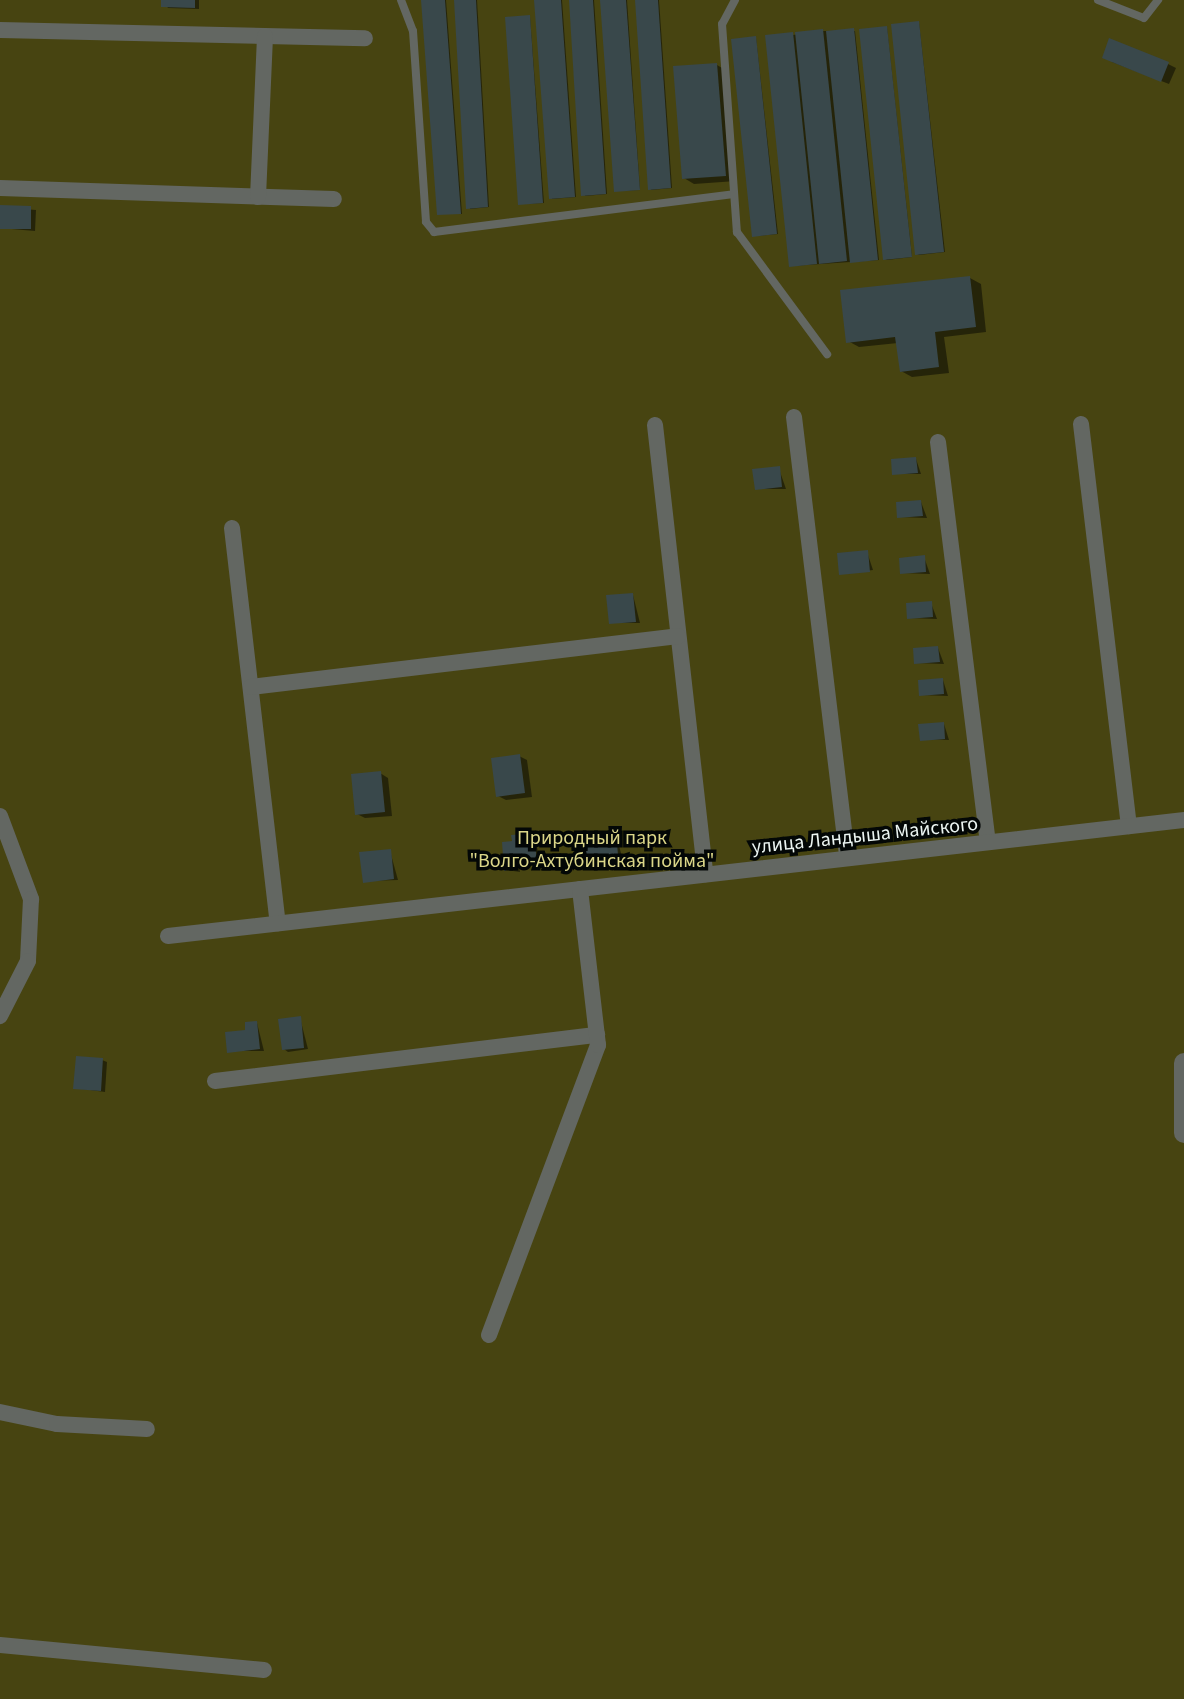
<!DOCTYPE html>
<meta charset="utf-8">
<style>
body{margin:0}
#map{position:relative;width:1184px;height:1699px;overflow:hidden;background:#111e1b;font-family:"Source Sans 3",sans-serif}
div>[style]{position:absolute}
.green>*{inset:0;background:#474411}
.shadow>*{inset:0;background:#0007}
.building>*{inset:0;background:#39484b}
.service>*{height:8px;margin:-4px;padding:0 4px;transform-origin:4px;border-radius:4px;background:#636762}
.minor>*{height:16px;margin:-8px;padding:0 8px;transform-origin:8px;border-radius:8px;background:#636762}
.tertiary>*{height:20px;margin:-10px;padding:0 10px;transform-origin:10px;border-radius:10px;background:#636762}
span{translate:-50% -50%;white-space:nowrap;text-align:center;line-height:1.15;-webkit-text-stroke:7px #030706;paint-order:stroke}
.street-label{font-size:20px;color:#ecf5f2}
.park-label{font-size:20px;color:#dcd789}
</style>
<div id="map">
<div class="green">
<i style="clip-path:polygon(0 0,1184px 0,1184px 1699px,0 1699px)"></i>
</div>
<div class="shadow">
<i style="clip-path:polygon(163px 0,199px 0,199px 9px,168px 8px)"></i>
<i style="clip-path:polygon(423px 0,446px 0,462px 214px,438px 214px)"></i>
<i style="clip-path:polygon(456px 0,477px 0,489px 207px,470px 209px)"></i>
<i style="clip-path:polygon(536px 0,562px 0,576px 197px,552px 199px)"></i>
<i style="clip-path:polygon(571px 0,594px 0,607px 194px,585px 196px)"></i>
<i style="clip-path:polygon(602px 0,627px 0,640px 190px,616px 191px)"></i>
<i style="clip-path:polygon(637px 0,659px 0,672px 188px,651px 190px)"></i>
<i style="clip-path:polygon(530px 17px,544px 203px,521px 204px)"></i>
<i style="clip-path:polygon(919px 23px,945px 252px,919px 255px,917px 254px)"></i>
<i style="clip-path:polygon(887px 28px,912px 257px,887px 260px,885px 259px)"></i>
<i style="clip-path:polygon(823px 31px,855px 31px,879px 260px,792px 266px,793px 35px)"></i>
<i style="clip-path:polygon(756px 38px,778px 234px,756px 236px)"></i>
<i style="clip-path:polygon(1112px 62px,1168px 64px,1176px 68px,1169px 84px)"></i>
<i style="clip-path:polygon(717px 65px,727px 71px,736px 181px,694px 184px,684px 178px)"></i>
<i style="clip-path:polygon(0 207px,36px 210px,35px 231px,0 228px)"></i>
<i style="clip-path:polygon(970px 278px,981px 284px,986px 332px,944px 337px,949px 373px,912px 377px,901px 371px,898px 343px,859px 347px,848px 341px)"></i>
<i style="clip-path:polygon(916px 459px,921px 474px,894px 474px)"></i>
<i style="clip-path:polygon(779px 469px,786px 489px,756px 489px)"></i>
<i style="clip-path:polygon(921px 502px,927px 518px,899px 517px)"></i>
<i style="clip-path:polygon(867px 552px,873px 570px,841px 574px)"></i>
<i style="clip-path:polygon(924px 557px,930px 574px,902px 573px)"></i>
<i style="clip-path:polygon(633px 595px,640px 623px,611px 623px)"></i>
<i style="clip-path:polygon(931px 603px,937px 619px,909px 618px)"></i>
<i style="clip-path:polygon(938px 648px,944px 664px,916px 663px)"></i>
<i style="clip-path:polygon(943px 680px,948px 696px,921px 695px)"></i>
<i style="clip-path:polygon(944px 724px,949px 740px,922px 739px)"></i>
<i style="clip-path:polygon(519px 756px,527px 760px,532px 797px,506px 800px,498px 796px)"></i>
<i style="clip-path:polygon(380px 773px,388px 778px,392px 816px,365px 818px,357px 814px)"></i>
<i style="clip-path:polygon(616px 834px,622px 857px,602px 859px,603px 866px,588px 864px)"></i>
<i style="clip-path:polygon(534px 835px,541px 864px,519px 866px,520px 872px,506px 870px)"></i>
<i style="clip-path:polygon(390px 851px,398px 880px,365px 881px)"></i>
<i style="clip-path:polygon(300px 1018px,308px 1049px,288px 1052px,284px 1049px)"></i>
<i style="clip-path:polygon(257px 1023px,264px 1051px,229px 1051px)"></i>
<i style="clip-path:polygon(102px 1060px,107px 1062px,105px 1092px,75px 1088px)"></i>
</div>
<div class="building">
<i style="clip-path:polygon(161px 0,195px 0,195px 8px,161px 7px)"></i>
<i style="clip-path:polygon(421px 0,445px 0,461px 214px,437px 215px)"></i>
<i style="clip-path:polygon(454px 0,476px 0,488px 207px,466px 209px)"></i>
<i style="clip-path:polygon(534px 0,561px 0,575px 197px,549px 199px)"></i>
<i style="clip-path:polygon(569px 0,593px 0,606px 194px,581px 196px)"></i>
<i style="clip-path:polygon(600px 0,626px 0,640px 190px,614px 192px)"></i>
<i style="clip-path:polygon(635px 0,658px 0,671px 188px,648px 190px)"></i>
<i style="clip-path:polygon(530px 15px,543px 203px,518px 205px,505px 17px)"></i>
<i style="clip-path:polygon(919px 21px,944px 252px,915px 255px,891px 24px)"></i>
<i style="clip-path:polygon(887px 26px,912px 257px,883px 260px,859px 29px)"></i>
<i style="clip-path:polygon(854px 28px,878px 260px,850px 263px,826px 31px)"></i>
<i style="clip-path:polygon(823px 29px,847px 261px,819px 264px,795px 32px)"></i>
<i style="clip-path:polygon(793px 32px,817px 264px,789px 267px,765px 35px)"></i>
<i style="clip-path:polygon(756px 36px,777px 234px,752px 237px,731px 39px)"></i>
<i style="clip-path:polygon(1109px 38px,1169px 62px,1161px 82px,1102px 58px)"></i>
<i style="clip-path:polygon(717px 63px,726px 176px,682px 179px,673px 66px)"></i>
<i style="clip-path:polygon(0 205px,31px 206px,31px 229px,0 229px)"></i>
<i style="clip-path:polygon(970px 276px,976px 327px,935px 332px,939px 367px,900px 372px,895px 337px,846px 343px,840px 290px)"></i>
<i style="clip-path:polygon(916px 457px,918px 473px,892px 475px,891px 459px)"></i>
<i style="clip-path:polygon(780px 466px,782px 487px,755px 490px,752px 469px)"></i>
<i style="clip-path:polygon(921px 500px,923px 516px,897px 518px,896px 502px)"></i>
<i style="clip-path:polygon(868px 550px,870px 572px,839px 575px,837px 553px)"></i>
<i style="clip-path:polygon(925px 555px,926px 572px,900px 574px,899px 558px)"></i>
<i style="clip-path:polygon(633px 593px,636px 622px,609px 624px,606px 595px)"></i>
<i style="clip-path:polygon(932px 601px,933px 617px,907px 619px,906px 603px)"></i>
<i style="clip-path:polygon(938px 646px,940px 662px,914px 664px,913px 648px)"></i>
<i style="clip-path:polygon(943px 678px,944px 694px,919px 696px,918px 680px)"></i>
<i style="clip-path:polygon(944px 722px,945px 739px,920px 741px,918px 724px)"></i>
<i style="clip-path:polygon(520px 754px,525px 793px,496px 797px,491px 758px)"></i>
<i style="clip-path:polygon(381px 771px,385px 812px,355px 815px,351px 774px)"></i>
<i style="clip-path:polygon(616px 831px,618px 855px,586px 865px,583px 835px)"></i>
<i style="clip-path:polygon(534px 833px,537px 862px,504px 871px,502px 842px,512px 841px,511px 835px)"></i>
<i style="clip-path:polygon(391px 849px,394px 879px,363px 883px,359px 852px)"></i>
<i style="clip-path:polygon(301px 1016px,304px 1048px,282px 1050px,278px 1019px)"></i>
<i style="clip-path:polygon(257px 1021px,260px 1049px,227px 1053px,225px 1032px,245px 1030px,245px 1022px)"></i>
<i style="clip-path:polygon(76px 1056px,103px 1058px,101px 1091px,73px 1089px)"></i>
</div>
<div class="service">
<i style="left:401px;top:0;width:33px;rotate:69deg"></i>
<i style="left:413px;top:31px;width:191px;rotate:86.1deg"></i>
<i style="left:426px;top:222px;width:13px;rotate:51deg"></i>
<i style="left:434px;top:232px;width:302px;rotate:-7.2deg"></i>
<i style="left:735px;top:0;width:27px;rotate:118deg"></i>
<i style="left:722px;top:24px;width:209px;rotate:85.9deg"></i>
<i style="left:737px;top:232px;width:152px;rotate:53.6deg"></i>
<i style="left:1098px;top:0;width:49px;rotate:21.4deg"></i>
<i style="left:1144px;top:18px;width:23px;rotate:-52deg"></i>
</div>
<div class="minor">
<i style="left:0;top:30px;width:365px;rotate:1.3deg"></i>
<i style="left:0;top:188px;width:334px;rotate:1.9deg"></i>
<i style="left:258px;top:197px;width:161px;rotate:-87.5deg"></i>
<i style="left:794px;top:417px;width:444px;rotate:83.1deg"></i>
<i style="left:1081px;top:424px;width:405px;rotate:83.2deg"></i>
<i style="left:655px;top:425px;width:452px;rotate:83.6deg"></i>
<i style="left:938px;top:442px;width:403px;rotate:82.9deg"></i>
<i style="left:232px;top:528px;width:398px;rotate:83.4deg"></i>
<i style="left:251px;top:687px;width:430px;rotate:-6.8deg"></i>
<i style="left:0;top:816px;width:89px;rotate:69.5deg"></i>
<i style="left:31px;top:899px;width:62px;rotate:92.8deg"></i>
<i style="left:28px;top:961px;width:62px;rotate:117deg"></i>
<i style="left:168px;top:936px;width:1023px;rotate:-6.51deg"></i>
<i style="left:215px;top:1081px;width:385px;rotate:-6.9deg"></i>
<i style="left:489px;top:1335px;width:310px;rotate:-69.4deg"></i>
<i style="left:598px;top:1045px;width:157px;rotate:-96.6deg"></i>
<i style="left:0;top:1412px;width:58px;rotate:11.9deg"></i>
<i style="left:57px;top:1424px;width:90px;rotate:3.2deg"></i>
<i style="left:0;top:1645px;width:265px;rotate:5.4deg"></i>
</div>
<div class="tertiary">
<i style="left:1184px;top:1063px;width:70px;rotate:90deg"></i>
</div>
<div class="street-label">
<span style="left:865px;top:836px;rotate:-6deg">улица Ландыша Майского</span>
</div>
<div class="park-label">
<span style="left:592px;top:850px">Природный парк<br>"Волго-Ахтубинская пойма"</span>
</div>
</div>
